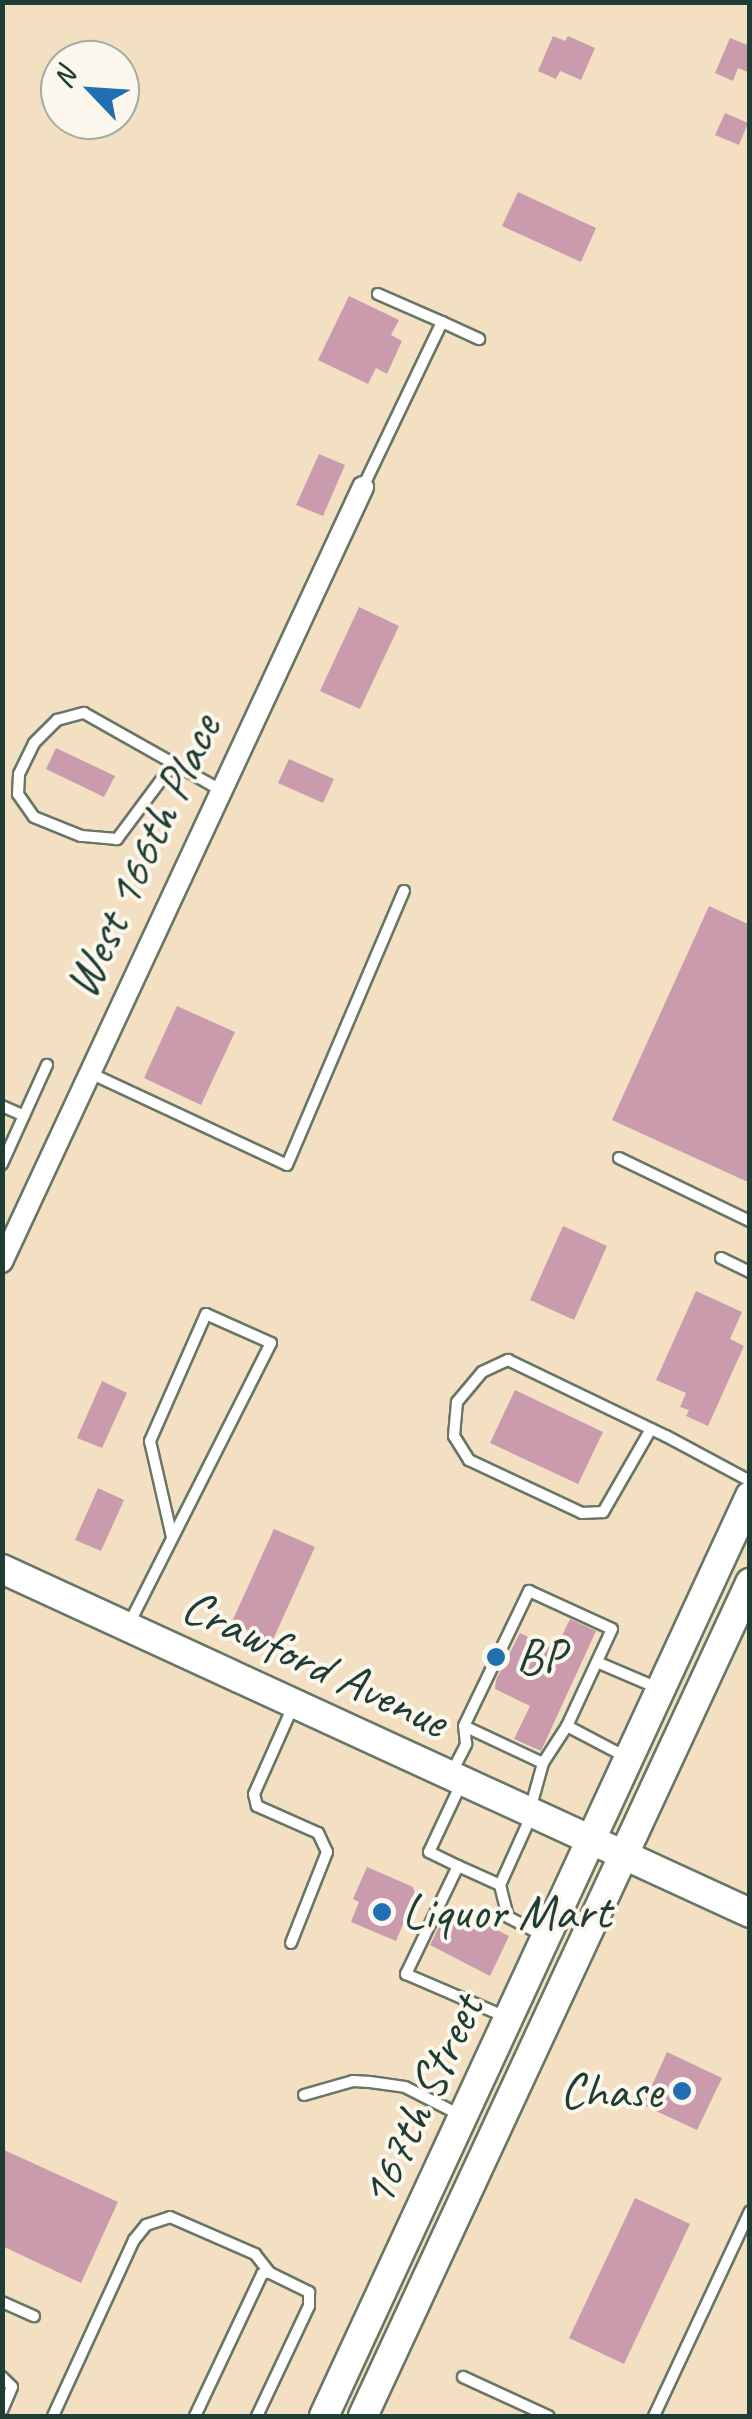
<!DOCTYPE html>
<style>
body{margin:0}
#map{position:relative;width:752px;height:2419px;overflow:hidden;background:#f3e0c3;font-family:Caveat,sans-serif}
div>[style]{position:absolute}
.building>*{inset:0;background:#ca9bac}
.roads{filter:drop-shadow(2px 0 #697666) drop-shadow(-2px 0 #697666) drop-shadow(0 2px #697666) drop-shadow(0 -2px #697666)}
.lane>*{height:10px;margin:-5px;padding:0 5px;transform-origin:5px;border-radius:5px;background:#fff}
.street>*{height:20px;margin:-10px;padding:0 10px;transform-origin:10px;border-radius:10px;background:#fff}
.secondary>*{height:28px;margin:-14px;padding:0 14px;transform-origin:14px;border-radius:14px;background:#fff}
.dots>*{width:28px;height:28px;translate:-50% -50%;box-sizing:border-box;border:5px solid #fbf7ec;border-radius:50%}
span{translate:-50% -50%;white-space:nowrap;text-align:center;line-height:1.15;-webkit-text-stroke:8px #fbf7ec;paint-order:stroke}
.street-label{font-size:50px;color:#1f3d34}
.poi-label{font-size:50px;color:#1f3d34}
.left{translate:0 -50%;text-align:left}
.right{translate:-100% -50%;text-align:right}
.frame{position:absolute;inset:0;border:5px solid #1f3d34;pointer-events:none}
.north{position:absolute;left:40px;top:40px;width:100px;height:100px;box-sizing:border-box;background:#fbf7ec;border:2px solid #a3ada2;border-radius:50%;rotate:295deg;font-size:28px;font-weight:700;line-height:40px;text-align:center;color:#1f3d34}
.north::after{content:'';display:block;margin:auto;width:35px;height:45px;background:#1f6fb2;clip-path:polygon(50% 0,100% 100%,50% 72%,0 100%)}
</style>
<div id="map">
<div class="building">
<i style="clip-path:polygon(553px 36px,565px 41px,568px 36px,595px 48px,581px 80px,560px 71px,556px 79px,538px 71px)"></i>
<i style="clip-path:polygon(730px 38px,750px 46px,750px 73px,738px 68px,733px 81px,715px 73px)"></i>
<i style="clip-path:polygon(725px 113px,748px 123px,739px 145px,715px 135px)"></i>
<i style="clip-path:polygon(518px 192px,596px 228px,581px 262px,502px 226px)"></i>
<i style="clip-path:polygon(349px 296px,399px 320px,391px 335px,402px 341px,387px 374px,376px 368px,368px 384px,318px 360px)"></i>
<i style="clip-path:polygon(319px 454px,345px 465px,323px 516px,296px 505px)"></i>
<i style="clip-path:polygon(359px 607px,399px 626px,360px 709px,320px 691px)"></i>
<i style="clip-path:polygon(56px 748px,115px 776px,104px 797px,46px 769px)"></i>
<i style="clip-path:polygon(289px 759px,334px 779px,323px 803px,278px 783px)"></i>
<i style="clip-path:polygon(709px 906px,750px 925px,750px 1183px,612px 1120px)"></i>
<i style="clip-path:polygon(177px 1006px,235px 1032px,201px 1105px,144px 1078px)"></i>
<i style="clip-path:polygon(563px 1226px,607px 1246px,574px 1320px,530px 1300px)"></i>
<i style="clip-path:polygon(696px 1291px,742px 1312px,730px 1339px,744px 1346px,708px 1426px,686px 1416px,689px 1410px,680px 1407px,686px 1393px,656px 1380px)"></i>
<i style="clip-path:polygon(102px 1381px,127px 1393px,102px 1448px,77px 1438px)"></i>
<i style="clip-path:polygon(515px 1390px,603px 1432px,578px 1484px,490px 1443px)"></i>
<i style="clip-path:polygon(98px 1488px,124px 1500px,101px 1551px,75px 1540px)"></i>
<i style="clip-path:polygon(274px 1529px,315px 1547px,271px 1644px,230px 1626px)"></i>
<i style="clip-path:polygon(570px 1619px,596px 1631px,541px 1751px,514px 1739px,530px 1706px,495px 1689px,496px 1680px,520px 1633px,555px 1650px)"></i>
<i style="clip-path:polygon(367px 1867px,413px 1887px,415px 1895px,396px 1941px,351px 1922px,359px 1902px,353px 1899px)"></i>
<i style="clip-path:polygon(449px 1906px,509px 1936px,490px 1976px,430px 1945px)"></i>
<i style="clip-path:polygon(667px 2052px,722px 2078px,697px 2130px,643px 2105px)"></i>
<i style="clip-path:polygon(2px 2149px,118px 2202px,81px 2283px,2px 2246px)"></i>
<i style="clip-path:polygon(635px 2198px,690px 2224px,624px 2364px,569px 2338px)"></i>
</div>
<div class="roads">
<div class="lane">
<i style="left:442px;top:322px;width:41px;rotate:24.7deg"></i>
<i style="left:363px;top:487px;width:183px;rotate:-64.4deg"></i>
<i style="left:442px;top:322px;width:70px;rotate:-156.4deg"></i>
<i style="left:173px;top:764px;width:94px;rotate:126.7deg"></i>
<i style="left:117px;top:839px;width:36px;rotate:-175deg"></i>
<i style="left:81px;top:836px;width:51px;rotate:-158deg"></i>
<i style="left:34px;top:817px;width:28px;rotate:-125deg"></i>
<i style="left:18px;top:794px;width:20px;rotate:-87deg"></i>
<i style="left:19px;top:774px;width:34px;rotate:-64deg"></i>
<i style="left:34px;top:743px;width:33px;rotate:-45deg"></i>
<i style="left:57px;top:720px;width:28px;rotate:-15deg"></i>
<i style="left:84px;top:713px;width:155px;rotate:29.4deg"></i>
<i style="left:90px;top:1073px;width:217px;rotate:25deg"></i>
<i style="left:287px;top:1165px;width:298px;rotate:-66.9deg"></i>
<i style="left:2px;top:1106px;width:24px;rotate:24deg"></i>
<i style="left:619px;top:1158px;width:145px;rotate:25.7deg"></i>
<i style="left:2px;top:1164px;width:109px;rotate:-65.6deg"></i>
<i style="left:721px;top:1258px;width:32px;rotate:26deg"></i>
<i style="left:651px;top:1429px;width:96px;rotate:120deg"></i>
<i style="left:603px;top:1512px;width:21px;rotate:177deg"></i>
<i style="left:582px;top:1513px;width:125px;rotate:-154.9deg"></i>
<i style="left:469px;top:1460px;width:28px;rotate:-122deg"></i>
<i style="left:454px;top:1436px;width:34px;rotate:-85deg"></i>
<i style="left:457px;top:1402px;width:39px;rotate:-50deg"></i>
<i style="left:482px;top:1372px;width:29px;rotate:-25deg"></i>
<i style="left:508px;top:1360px;width:175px;rotate:25.7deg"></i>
<i style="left:666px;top:1436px;width:95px;rotate:28.2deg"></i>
<i style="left:128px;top:1626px;width:317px;rotate:-63.2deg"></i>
<i style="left:271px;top:1343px;width:71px;rotate:-156deg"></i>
<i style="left:206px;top:1314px;width:139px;rotate:113.8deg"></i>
<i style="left:150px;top:1441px;width:98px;rotate:77.1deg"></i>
<i style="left:597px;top:1662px;width:69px;rotate:23.2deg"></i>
<i style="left:464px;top:1726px;width:87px;rotate:25.1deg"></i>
<i style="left:567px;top:1726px;width:69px;rotate:27.7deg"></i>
<i style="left:451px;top:1774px;width:34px;rotate:-63deg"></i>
<i style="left:466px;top:1744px;width:18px;rotate:-96deg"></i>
<i style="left:464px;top:1726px;width:150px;rotate:-64.3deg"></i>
<i style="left:529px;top:1591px;width:91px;rotate:24.6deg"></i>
<i style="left:612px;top:1629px;width:107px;rotate:114.9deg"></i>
<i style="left:567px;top:1726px;width:44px;rotate:123deg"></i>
<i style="left:543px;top:1763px;width:49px;rotate:105.5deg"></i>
<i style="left:461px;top:1784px;width:75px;rotate:115.2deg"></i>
<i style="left:429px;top:1852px;width:32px;rotate:26deg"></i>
<i style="left:458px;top:1866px;width:120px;rotate:115.7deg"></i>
<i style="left:406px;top:1974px;width:111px;rotate:23.3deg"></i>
<i style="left:458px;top:1866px;width:46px;rotate:24.3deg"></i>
<i style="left:500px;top:1885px;width:78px;rotate:-65.7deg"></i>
<i style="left:500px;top:1885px;width:33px;rotate:76deg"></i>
<i style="left:508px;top:1917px;width:41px;rotate:27.8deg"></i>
<i style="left:291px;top:1943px;width:98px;rotate:-68.4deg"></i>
<i style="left:327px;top:1852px;width:21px;rotate:-115deg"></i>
<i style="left:318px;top:1833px;width:67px;rotate:-156.1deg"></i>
<i style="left:257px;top:1806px;width:12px;rotate:-104deg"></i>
<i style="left:254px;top:1794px;width:98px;rotate:-66deg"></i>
<i style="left:304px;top:2095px;width:51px;rotate:-15.9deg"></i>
<i style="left:353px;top:2081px;width:17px;rotate:3deg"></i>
<i style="left:370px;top:2082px;width:35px;rotate:8deg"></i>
<i style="left:405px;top:2087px;width:64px;rotate:27deg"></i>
<i style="left:2px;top:2302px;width:35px;rotate:24deg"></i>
<i style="left:2px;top:2377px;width:14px;rotate:45deg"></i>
<i style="left:12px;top:2387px;width:25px;rotate:113deg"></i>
<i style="left:463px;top:2377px;width:94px;rotate:24.6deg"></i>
<i style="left:53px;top:2416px;width:194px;rotate:-65.3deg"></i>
<i style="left:134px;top:2240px;width:19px;rotate:-51deg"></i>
<i style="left:146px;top:2225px;width:25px;rotate:-18deg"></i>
<i style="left:170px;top:2217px;width:93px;rotate:23.5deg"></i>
<i style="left:255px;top:2254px;width:24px;rotate:52deg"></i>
<i style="left:195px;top:2416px;width:157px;rotate:-64.7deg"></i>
<i style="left:262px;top:2274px;width:6px;rotate:-18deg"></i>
<i style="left:268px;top:2272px;width:46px;rotate:26deg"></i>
<i style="left:309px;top:2292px;width:14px;rotate:90deg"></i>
<i style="left:309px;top:2306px;width:122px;rotate:115.3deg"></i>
<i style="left:654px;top:2416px;width:226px;rotate:-64.9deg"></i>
</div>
<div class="street">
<i style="left:2px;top:1262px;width:855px;rotate:-65.02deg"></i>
</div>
<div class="secondary">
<i style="left:2px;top:1569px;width:823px;rotate:24.7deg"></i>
<i style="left:324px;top:2416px;width:1014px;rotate:-65.15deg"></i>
<i style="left:363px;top:2416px;width:919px;rotate:-65.08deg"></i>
</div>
</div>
<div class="dots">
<i style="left:496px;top:1657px;background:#1f6fb2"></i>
<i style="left:382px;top:1912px;background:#1f6fb2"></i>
<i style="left:682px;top:2091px;background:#1f6fb2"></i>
</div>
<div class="street-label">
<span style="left:142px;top:856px;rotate:-65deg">West 166th Place</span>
<span style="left:315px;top:1663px;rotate:25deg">Crawford Avenue</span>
<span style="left:421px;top:2101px;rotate:-65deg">167th Street</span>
</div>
<div class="poi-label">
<span class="left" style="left:516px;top:1657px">BP</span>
<span class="left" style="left:402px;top:1912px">Liquor Mart</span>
<span class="right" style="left:662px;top:2091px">Chase</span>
</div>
<div class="frame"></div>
<div class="north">N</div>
</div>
